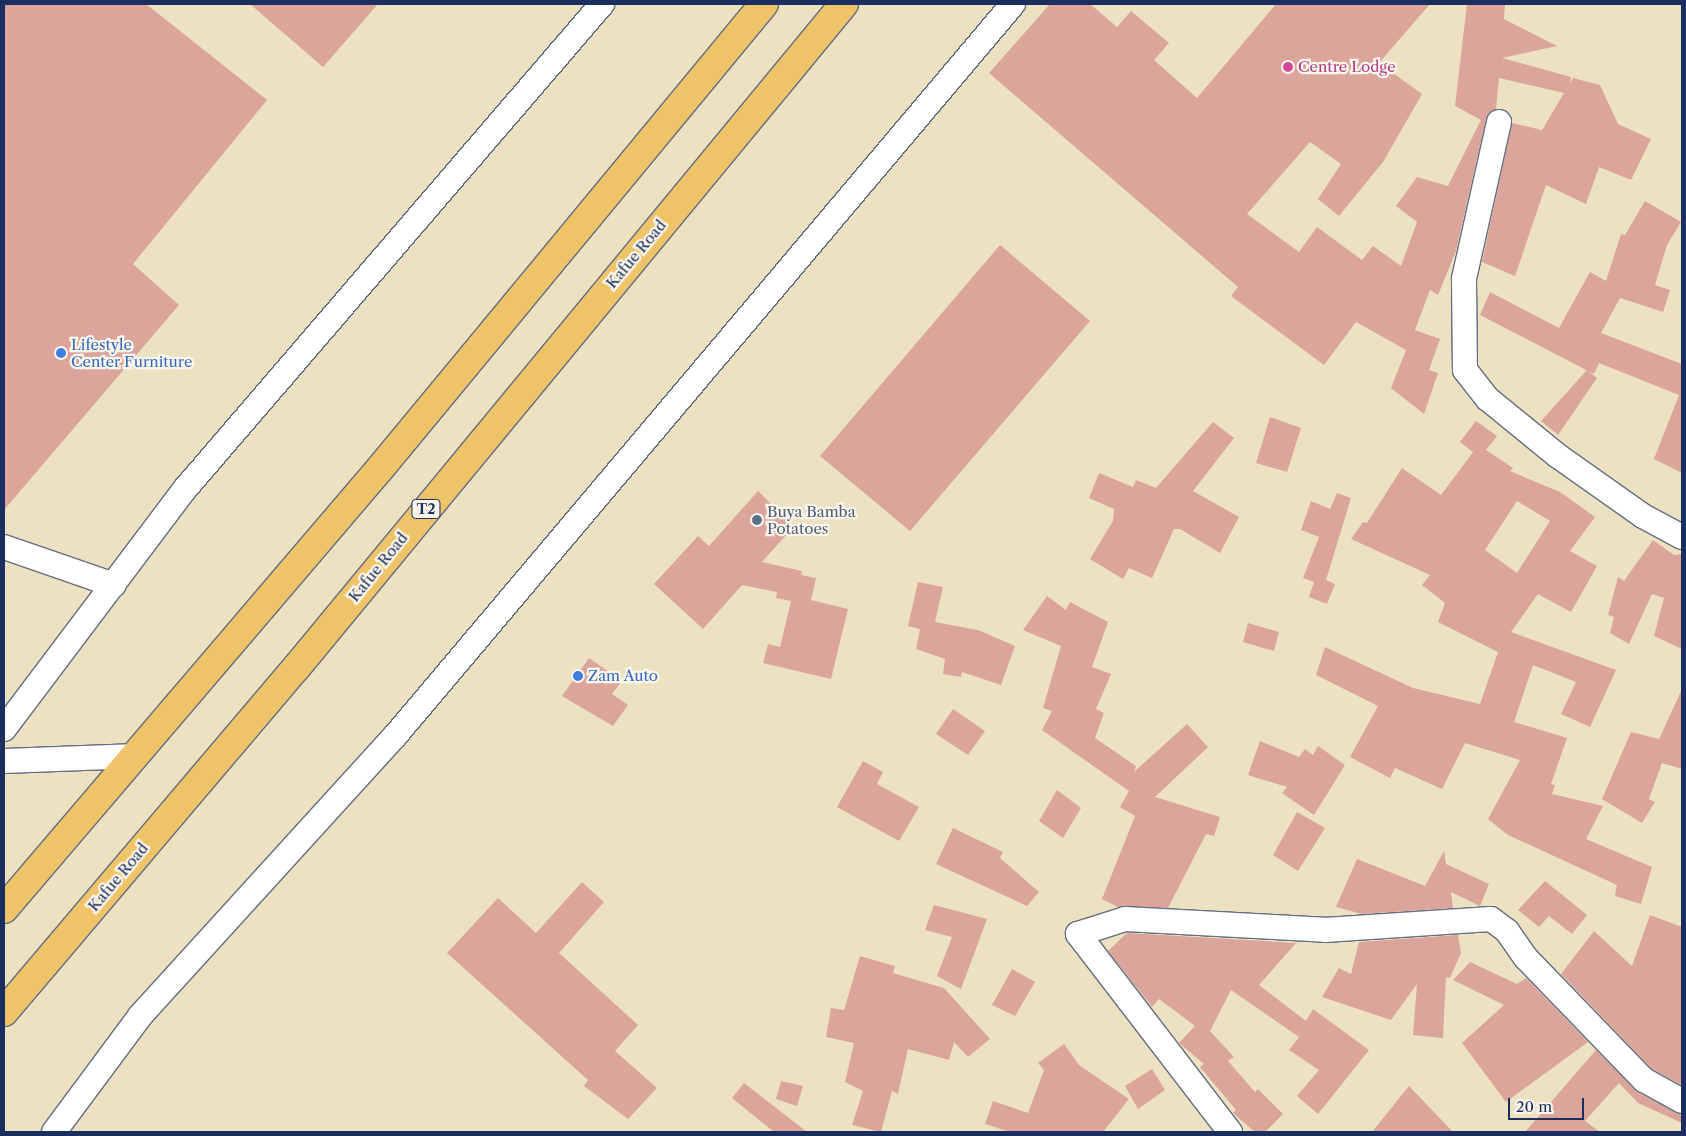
<!DOCTYPE html>
<style>
body{margin:0}
#map{position:relative;width:1686px;height:1136px;overflow:hidden;background:#ece2c2;font-family:"Libre Caslon Text",serif}
div>[style]{position:absolute}
.building>*{inset:0;background:#dba59c}
.roads{filter:drop-shadow(1px 0 #646e81) drop-shadow(-1px 0 #646e81) drop-shadow(0 1px #646e81) drop-shadow(0 -1px #646e81)}
.street>*{height:24px;margin:-12px;padding:0 12px;transform-origin:12px;border-radius:12px;background:#fff}
.primary>*{height:28px;margin:-14px;padding:0 14px;transform-origin:14px;border-radius:14px;background:#efc469}
.dots>*{width:14px;height:14px;translate:-50% -50%;box-sizing:border-box;border:2px solid #fbf7ec;border-radius:50%}
span{translate:-50% -50%;white-space:nowrap;text-align:center;line-height:1.15;-webkit-text-stroke:4.5px #fbf7ec;paint-order:stroke}
.shield-label span{padding:1px 4px;background:#fbf7ec;border:1px solid;border-radius:4px;-webkit-text-stroke-width:0}
.shield-label{font-size:14px;color:#1b2f5e;font-weight:700}
.hotel-label{font-size:15px;color:#b23c85}
.left{translate:0 -50%;text-align:left}
.street-label{font-size:15px;color:#1b2f5e}
.shop-label{font-size:15px;color:#366cbe}
.service-label{font-size:15px;color:#4e5e75}
.frame{position:absolute;inset:0;border:5px solid #1b2f5e;pointer-events:none}
.scale{position:absolute;left:1508px;top:1098px;width:76px;height:22px;box-sizing:border-box;border:2px solid #1b2f5e;border-top:0;padding-left:6px;font-size:15px;line-height:18px;white-space:nowrap;color:#1b2f5e;-webkit-text-stroke:4px #fbf7ec;paint-order:stroke}
</style>
<div id="map">
<div class="building">
<i style="clip-path:polygon(4px 4px,146px 4px,267px 100px,133px 264px,179px 305px,4px 510px)"></i>
<i style="clip-path:polygon(250px 4px,378px 4px,323px 67px)"></i>
<i style="clip-path:polygon(1050px 4px,1090px 4px,1117px 27px,1131px 11px,1169px 43px,1154px 60px,1197px 98px,1276px 4px,1430px 4px,1379px 63px,1422px 94px,1383px 162px,1339px 216px,1318px 199px,1341px 164px,1310px 142px,1247px 214px,1299px 252px,1317px 227px,1362px 260px,1373px 246px,1401px 266px,1417px 222px,1396px 206px,1417px 177px,1448px 186px,1481px 120px,1455px 106px,1467px 4px,1505px 4px,1504px 19px,1557px 46px,1502px 58px,1571px 77px,1570px 83px,1573px 78px,1600px 85px,1618px 124px,1651px 139px,1631px 180px,1599px 167px,1586px 204px,1546px 185px,1515px 276px,1482px 262px,1512px 123px,1542px 130px,1564px 93px,1499px 78px,1496px 109px,1486px 119px,1456px 251px,1438px 295px,1430px 290px,1415px 330px,1440px 339px,1429px 370px,1438px 373px,1424px 414px,1391px 388px,1406px 350px,1356px 322px,1324px 365px,1231px 296px,1238px 287px,989px 73px)"></i>
<i style="clip-path:polygon(1645px 201px,1681px 222px,1667px 245px,1655px 285px,1670px 290px,1663px 312px,1620px 298px,1601px 333px,1682px 364px,1682px 473px,1654px 459px,1679px 395px,1599px 363px,1594px 374px,1480px 315px,1490px 292px,1559px 328px,1590px 272px,1606px 281px,1621px 234px,1625px 235px)"></i>
<i style="clip-path:polygon(1000px 245px,1090px 321px,910px 531px,820px 456px)"></i>
<i style="clip-path:polygon(1587px 370px,1597px 378px,1558px 435px,1541px 421px)"></i>
<i style="clip-path:polygon(1270px 417px,1301px 428px,1287px 472px,1256px 463px)"></i>
<i style="clip-path:polygon(evenodd,1476px 421px,1497px 436px,1486px 450px,1513px 468px,1510px 471px,1560px 492px,1595px 517px,1570px 551px,1597px 566px,1571px 612px,1538px 594px,1511px 632px,1616px 670px,1590px 727px,1561px 714px,1576px 682px,1533px 665px,1514px 722px,1567px 738px,1551px 784px,1555px 785px,1552px 794px,1603px 806px,1586px 839px,1652px 867px,1641px 904px,1615px 896px,1617px 885px,1508px 835px,1488px 819px,1520px 760px,1465px 743px,1442px 789px,1395px 768px,1390px 778px,1350px 757px,1378px 706px,1316px 675px,1325px 647px,1413px 688px,1480px 704px,1498px 652px,1438px 622px,1445px 603px,1422px 585px,1430px 575px,1351px 539px,1363px 522px,1367px 523px,1402px 468px,1441px 495px,1473px 452px,1460px 442px,1476px 421px,1517px 501px,1550px 521px,1517px 573px,1485px 550px,1517px 501px)"></i>
<i style="clip-path:polygon(1213px 422px,1234px 438px,1193px 491px,1239px 517px,1220px 553px,1180px 529px,1174px 529px,1152px 578px,1129px 568px,1123px 579px,1090px 559px,1113px 521px,1114px 509px,1089px 498px,1099px 473px,1133px 487px,1136px 480px,1156px 488px)"></i>
<i style="clip-path:polygon(758px 491px,794px 526px,762px 562px,802px 571px,801px 575px,816px 578px,811px 600px,848px 609px,831px 679px,763px 663px,768px 644px,780px 647px,791px 601px,776px 598px,777px 592px,742px 585px,703px 629px,654px 584px,698px 536px,709px 546px)"></i>
<i style="clip-path:polygon(1337px 493px,1351px 498px,1326px 580px,1335px 584px,1327px 604px,1309px 597px,1314px 582px,1303px 578px,1319px 537px,1301px 530px,1311px 501px,1330px 509px)"></i>
<i style="clip-path:polygon(1653px 540px,1674px 555px,1682px 554px,1682px 649px,1654px 636px,1664px 598px,1652px 594px,1629px 644px,1610px 633px,1614px 617px,1608px 615px,1618px 577px,1624px 581px)"></i>
<i style="clip-path:polygon(918px 582px,943px 587px,935px 622px,978px 630px,1015px 646px,1001px 685px,962px 672px,961px 677px,943px 674px,945px 659px,916px 649px,920px 629px,908px 626px)"></i>
<i style="clip-path:polygon(1047px 596px,1066px 610px,1070px 602px,1108px 622px,1092px 667px,1111px 674px,1096px 709px,1104px 713px,1095px 738px,1136px 766px,1134px 772px,1187px 724px,1208px 747px,1155px 797px,1220px 817px,1214px 836px,1206px 834px,1168px 908px,1118px 907px,1102px 899px,1135px 816px,1120px 807px,1129px 791px,1042px 730px,1052px 711px,1043px 708px,1061px 646px,1023px 630px)"></i>
<i style="clip-path:polygon(1248px 623px,1279px 632px,1274px 651px,1243px 642px)"></i>
<i style="clip-path:polygon(589px 658px,622px 681px,612px 694px,628px 705px,613px 726px,562px 696px)"></i>
<i style="clip-path:polygon(1682px 689px,1682px 769px,1662px 763px,1649px 799px,1655px 802px,1642px 823px,1602px 799px,1631px 732px,1659px 739px)"></i>
<i style="clip-path:polygon(953px 709px,985px 731px,968px 755px,936px 734px)"></i>
<i style="clip-path:polygon(1260px 741px,1299px 757px,1305px 749px,1313px 755px,1318px 746px,1345px 765px,1314px 815px,1282px 793px,1287px 787px,1248px 775px)"></i>
<i style="clip-path:polygon(863px 761px,883px 772px,877px 784px,919px 807px,899px 841px,837px 807px)"></i>
<i style="clip-path:polygon(1057px 790px,1081px 808px,1063px 838px,1039px 821px)"></i>
<i style="clip-path:polygon(1297px 812px,1325px 828px,1298px 871px,1273px 855px)"></i>
<i style="clip-path:polygon(953px 828px,1003px 852px,1000px 858px,1039px 892px,1027px 906px,936px 864px)"></i>
<i style="clip-path:polygon(1444px 851px,1446px 864px,1489px 884px,1480px 906px,1451px 892px,1453px 908px,1362px 914px,1336px 907px,1357px 859px,1425px 886px)"></i>
<i style="clip-path:polygon(1545px 881px,1587px 915px,1572px 934px,1549px 916px,1539px 927px,1518px 910px)"></i>
<i style="clip-path:polygon(582px 882px,604px 902px,559px 953px,638px 1025px,615px 1051px,657px 1088px,628px 1119px,584px 1086px,588px 1080px,447px 953px,498px 898px,536px 933px)"></i>
<i style="clip-path:polygon(934px 905px,987px 919px,961px 989px,937px 976px,952px 937px,925px 930px)"></i>
<i style="clip-path:polygon(1650px 915px,1682px 927px,1682px 1085px,1652px 1069px,1561px 974px,1594px 931px,1632px 966px)"></i>
<i style="clip-path:polygon(1127px 933px,1296px 943px,1259px 985px,1306px 1021px,1313px 1009px,1369px 1050px,1318px 1114px,1297px 1096px,1319px 1070px,1289px 1050px,1299px 1037px,1231px 990px,1210px 1031px,1234px 1057px,1228px 1061px,1255px 1092px,1258px 1089px,1283px 1114px,1265px 1132px,1255px 1132px,1233px 1113px,1236px 1110px,1200px 1067px,1204px 1064px,1179px 1043px,1195px 1026px,1159px 999px,1152px 1007px,1108px 951px)"></i>
<i style="clip-path:polygon(1458px 935px,1461px 953px,1450px 978px,1446px 977px,1443px 1038px,1413px 1035px,1417px 984px,1391px 1020px,1322px 997px,1339px 968px,1351px 974px,1359px 942px)"></i>
<i style="clip-path:polygon(860px 956px,895px 966px,893px 973px,944px 988px,990px 1039px,968px 1057px,954px 1042px,949px 1060px,908px 1049px,898px 1094px,892px 1091px,881px 1132px,852px 1125px,863px 1091px,845px 1082px,854px 1043px,826px 1037px,831px 1008px,844px 1010px)"></i>
<i style="clip-path:polygon(1470px 962px,1517px 984px,1526px 978px,1588px 1042px,1506px 1102px,1462px 1043px,1504px 1005px,1453px 980px)"></i>
<i style="clip-path:polygon(1012px 969px,1035px 982px,1015px 1016px,992px 1005px)"></i>
<i style="clip-path:polygon(1064px 1044px,1079px 1065px,1129px 1099px,1103px 1132px,1010px 1132px,985px 1124px,993px 1101px,1028px 1113px,1044px 1070px,1038px 1063px)"></i>
<i style="clip-path:polygon(1596px 1050px,1637px 1092px,1682px 1115px,1682px 1123px,1638px 1103px,1619px 1083px,1585px 1121px,1600px 1132px,1525px 1132px)"></i>
<i style="clip-path:polygon(1152px 1069px,1165px 1090px,1138px 1109px,1125px 1086px)"></i>
<i style="clip-path:polygon(781px 1081px,803px 1086px,797px 1106px,776px 1099px)"></i>
<i style="clip-path:polygon(744px 1083px,807px 1132px,774px 1132px,732px 1098px)"></i>
<i style="clip-path:polygon(1409px 1086px,1453px 1132px,1372px 1132px)"></i>
</div>
<div class="roads">
<div class="street">
<i style="left:1499px;top:122px;width:161px;rotate:102.6deg"></i>
<i style="left:1464px;top:279px;width:91px;rotate:89.4deg"></i>
<i style="left:1465px;top:370px;width:37px;rotate:52deg"></i>
<i style="left:1488px;top:399px;width:90px;rotate:39.2deg"></i>
<i style="left:1558px;top:456px;width:104px;rotate:35.2deg"></i>
<i style="left:1643px;top:516px;width:44px;rotate:28.3deg"></i>
<i style="left:4px;top:547px;width:116px;rotate:19.1deg"></i>
<i style="left:4px;top:729px;width:301px;rotate:-53deg"></i>
<i style="left:185px;top:489px;width:640px;rotate:-49.31deg"></i>
<i style="left:4px;top:761px;width:133px;rotate:-2.2deg"></i>
<i style="left:54px;top:1132px;width:144px;rotate:-53.4deg"></i>
<i style="left:140px;top:1016px;width:379px;rotate:-47.7deg"></i>
<i style="left:395px;top:736px;width:958px;rotate:-49.83deg"></i>
<i style="left:1230px;top:1132px;width:250px;rotate:-127.5deg"></i>
<i style="left:1078px;top:934px;width:49px;rotate:-17.7deg"></i>
<i style="left:1125px;top:919px;width:200px;rotate:3.1deg"></i>
<i style="left:1325px;top:930px;width:166px;rotate:-3.8deg"></i>
<i style="left:1491px;top:919px;width:20px;rotate:37deg"></i>
<i style="left:1507px;top:931px;width:33px;rotate:55deg"></i>
<i style="left:1526px;top:958px;width:170px;rotate:46deg"></i>
<i style="left:1644px;top:1080px;width:43px;rotate:28.9deg"></i>
</div>
<div class="primary">
<i style="left:4px;top:909px;width:584px;rotate:-49.52deg"></i>
<i style="left:383px;top:465px;width:598px;rotate:-50.43deg"></i>
<i style="left:4px;top:1012px;width:451px;rotate:-49.7deg"></i>
<i style="left:296px;top:668px;width:861px;rotate:-50.47deg"></i>
</div>
</div>
<div class="dots">
<i style="left:1288px;top:67px;background:#d1479c"></i>
<i style="left:61px;top:353px;background:#3f7fe0"></i>
<i style="left:757px;top:520px;background:#5c6f8a"></i>
<i style="left:578px;top:676px;background:#3f7fe0"></i>
</div>
<div class="shield-label">
<span style="left:426px;top:509px">T2</span>
</div>
<div class="hotel-label">
<span class="left" style="left:1298px;top:67px">Centre Lodge</span>
</div>
<div class="street-label">
<span style="left:636px;top:254px;rotate:-50deg">Kafue Road</span>
<span style="left:378px;top:567px;rotate:-51deg">Kafue Road</span>
<span style="left:118px;top:877px;rotate:-50deg">Kafue Road</span>
</div>
<div class="shop-label">
<span class="left" style="left:71px;top:353px">Lifestyle<br>Center Furniture</span>
<span class="left" style="left:588px;top:676px">Zam Auto</span>
</div>
<div class="service-label">
<span class="left" style="left:767px;top:520px">Buya Bamba<br>Potatoes</span>
</div>
<div class="frame"></div>
<div class="scale">20 m</div>
</div>
